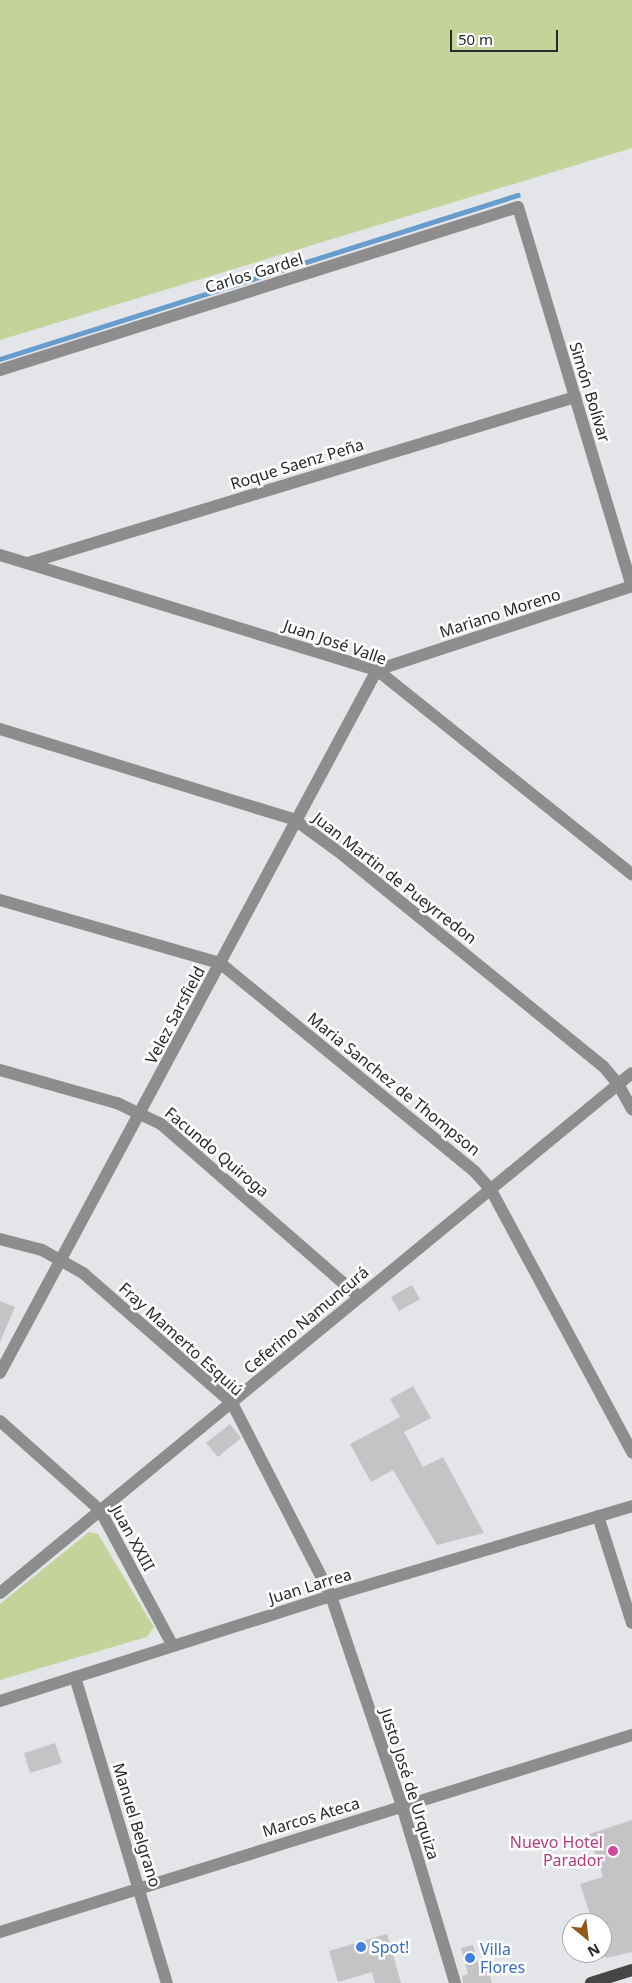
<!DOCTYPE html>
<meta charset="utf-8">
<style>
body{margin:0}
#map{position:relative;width:632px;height:1983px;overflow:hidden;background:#e3e5e8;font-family:"Noto Sans",sans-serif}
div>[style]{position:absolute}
.green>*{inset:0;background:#c4d39a}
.stream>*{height:4.5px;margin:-2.25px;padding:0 2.25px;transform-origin:2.25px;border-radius:2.25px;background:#679dcc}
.building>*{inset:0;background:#c5c3c6}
.minor>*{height:12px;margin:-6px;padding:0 6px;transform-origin:6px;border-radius:6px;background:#8c8d8c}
.major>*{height:12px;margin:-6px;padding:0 6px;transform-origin:6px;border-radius:6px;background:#464745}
.dots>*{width:14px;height:14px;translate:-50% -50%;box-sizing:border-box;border:2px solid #fff;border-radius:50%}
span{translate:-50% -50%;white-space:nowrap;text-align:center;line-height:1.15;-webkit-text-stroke:5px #fff;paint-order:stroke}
.street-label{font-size:16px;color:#272829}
.hotel-label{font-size:16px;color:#b23c85}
.right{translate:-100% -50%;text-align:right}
.shop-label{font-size:16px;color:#366cbe}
.left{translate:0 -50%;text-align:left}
.north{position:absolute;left:562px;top:1913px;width:50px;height:50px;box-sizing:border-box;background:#fff;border:1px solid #a9a9a9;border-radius:50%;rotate:151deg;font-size:14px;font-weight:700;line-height:20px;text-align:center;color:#272829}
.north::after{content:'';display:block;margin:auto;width:18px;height:22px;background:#945918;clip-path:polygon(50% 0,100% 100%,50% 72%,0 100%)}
.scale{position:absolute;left:450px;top:30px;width:108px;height:22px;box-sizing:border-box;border:2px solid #272829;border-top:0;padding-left:6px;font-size:15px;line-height:18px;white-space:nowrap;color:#272829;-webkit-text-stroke:4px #fff;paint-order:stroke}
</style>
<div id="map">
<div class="green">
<i style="clip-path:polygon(0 0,632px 0,632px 148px,0 340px)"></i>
<i style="clip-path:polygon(89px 1532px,98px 1534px,154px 1627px,147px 1637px,0 1680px,0 1604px)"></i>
</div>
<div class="stream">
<i style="left:0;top:359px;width:543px;rotate:-17.57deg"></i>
</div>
<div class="building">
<i style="clip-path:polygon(412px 1285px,420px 1299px,399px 1311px,391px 1297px)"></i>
<i style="clip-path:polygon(0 1301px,15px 1307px,0 1342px)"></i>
<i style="clip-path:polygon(413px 1386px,431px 1418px,404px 1432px,423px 1467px,443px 1457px,484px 1533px,437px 1545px,393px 1470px,371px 1482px,350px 1444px,400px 1417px,390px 1399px)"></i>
<i style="clip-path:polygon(230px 1424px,241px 1438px,218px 1457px,206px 1443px)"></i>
<i style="clip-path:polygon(55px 1743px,62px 1763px,30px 1773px,24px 1753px)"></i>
<i style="clip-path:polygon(632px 1820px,632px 1952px,606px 1958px,602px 1948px,602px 1923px,593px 1923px,580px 1884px,603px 1877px,589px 1834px)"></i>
<i style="clip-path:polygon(387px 1934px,401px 1983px,375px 1983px,372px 1972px,338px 1982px,329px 1951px)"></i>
<i style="clip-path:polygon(473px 1945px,480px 1971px,488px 1969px,492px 1983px,463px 1983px,462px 1976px,468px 1974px,461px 1948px)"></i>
</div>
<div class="minor">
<i style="left:0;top:370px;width:543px;rotate:-17.47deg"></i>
<i style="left:518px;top:207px;width:396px;rotate:73.3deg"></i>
<i style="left:0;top:555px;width:394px;rotate:17deg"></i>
<i style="left:377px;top:670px;width:327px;rotate:38.7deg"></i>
<i style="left:28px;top:563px;width:572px;rotate:-16.88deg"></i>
<i style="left:0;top:729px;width:309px;rotate:17.1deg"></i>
<i style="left:295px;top:820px;width:59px;rotate:36.1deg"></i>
<i style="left:343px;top:855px;width:335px;rotate:39.1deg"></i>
<i style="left:603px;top:1066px;width:23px;rotate:50deg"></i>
<i style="left:618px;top:1084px;width:29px;rotate:61deg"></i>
<i style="left:0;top:900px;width:229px;rotate:16deg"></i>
<i style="left:220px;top:963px;width:330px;rotate:39.3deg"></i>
<i style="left:475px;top:1172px;width:24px;rotate:48deg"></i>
<i style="left:491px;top:1190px;width:298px;rotate:61.7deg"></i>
<i style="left:0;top:1070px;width:122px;rotate:15.8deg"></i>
<i style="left:117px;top:1103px;width:49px;rotate:25.5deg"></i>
<i style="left:161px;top:1124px;width:263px;rotate:41.1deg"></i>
<i style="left:0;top:1239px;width:43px;rotate:14.7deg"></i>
<i style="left:42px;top:1250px;width:47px;rotate:29.3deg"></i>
<i style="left:83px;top:1273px;width:198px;rotate:41.1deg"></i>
<i style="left:232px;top:1403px;width:217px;rotate:62.8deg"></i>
<i style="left:331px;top:1596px;width:222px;rotate:71.3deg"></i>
<i style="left:402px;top:1806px;width:185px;rotate:73.3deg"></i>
<i style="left:0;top:1373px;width:798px;rotate:-61.8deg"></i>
<i style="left:377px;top:670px;width:268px;rotate:-18.2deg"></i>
<i style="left:0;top:1421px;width:134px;rotate:41.7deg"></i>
<i style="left:100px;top:1510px;width:154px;rotate:61.8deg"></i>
<i style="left:598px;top:1516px;width:112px;rotate:72.4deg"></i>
<i style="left:0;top:1593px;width:818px;rotate:-39.45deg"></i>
<i style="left:75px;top:1677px;width:320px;rotate:73.3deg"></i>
<i style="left:0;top:1701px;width:347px;rotate:-17.6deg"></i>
<i style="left:331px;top:1596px;width:314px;rotate:-16.6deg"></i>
<i style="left:0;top:1932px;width:662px;rotate:-17.31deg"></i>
</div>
<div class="major">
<i style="left:591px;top:1983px;width:43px;rotate:-17.6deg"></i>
</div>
<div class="dots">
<i style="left:613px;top:1851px;background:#d1479c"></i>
<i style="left:361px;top:1947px;background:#3f7fe0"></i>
<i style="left:470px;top:1958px;background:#3f7fe0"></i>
</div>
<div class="street-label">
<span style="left:254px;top:273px;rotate:-17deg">Carlos Gardel</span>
<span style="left:590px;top:392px;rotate:73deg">Simón Bolívar</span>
<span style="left:297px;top:464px;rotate:-17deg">Roque Saenz Peña</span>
<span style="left:500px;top:613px;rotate:-18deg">Mariano Moreno</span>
<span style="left:335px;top:642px;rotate:19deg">Juan José Valle</span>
<span style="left:395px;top:878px;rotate:38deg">Juan Martin de Pueyrredon</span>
<span style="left:175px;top:1015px;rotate:-62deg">Velez Sarsfield</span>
<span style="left:394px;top:1084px;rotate:39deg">Maria Sanchez de Thompson</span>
<span style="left:217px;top:1152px;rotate:40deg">Facundo Quiroga</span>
<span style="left:306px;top:1320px;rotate:-40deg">Ceferino Namuncurá</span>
<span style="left:181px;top:1339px;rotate:42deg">Fray Mamerto Esquiú</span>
<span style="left:133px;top:1538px;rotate:61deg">Juan XXIII</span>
<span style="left:310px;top:1586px;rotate:-17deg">Juan Larrea</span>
<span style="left:410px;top:1784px;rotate:72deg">Justo José de Urquiza</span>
<span style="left:311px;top:1817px;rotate:-17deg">Marcos Ateca</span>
<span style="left:137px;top:1825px;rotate:73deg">Manuel Belgrano</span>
</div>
<div class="hotel-label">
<span class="right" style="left:603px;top:1851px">Nuevo Hotel<br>Parador</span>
</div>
<div class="shop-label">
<span class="left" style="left:371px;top:1947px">Spot!</span>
<span class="left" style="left:480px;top:1958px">Villa<br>Flores</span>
</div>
<div class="north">N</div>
<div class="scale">50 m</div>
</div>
